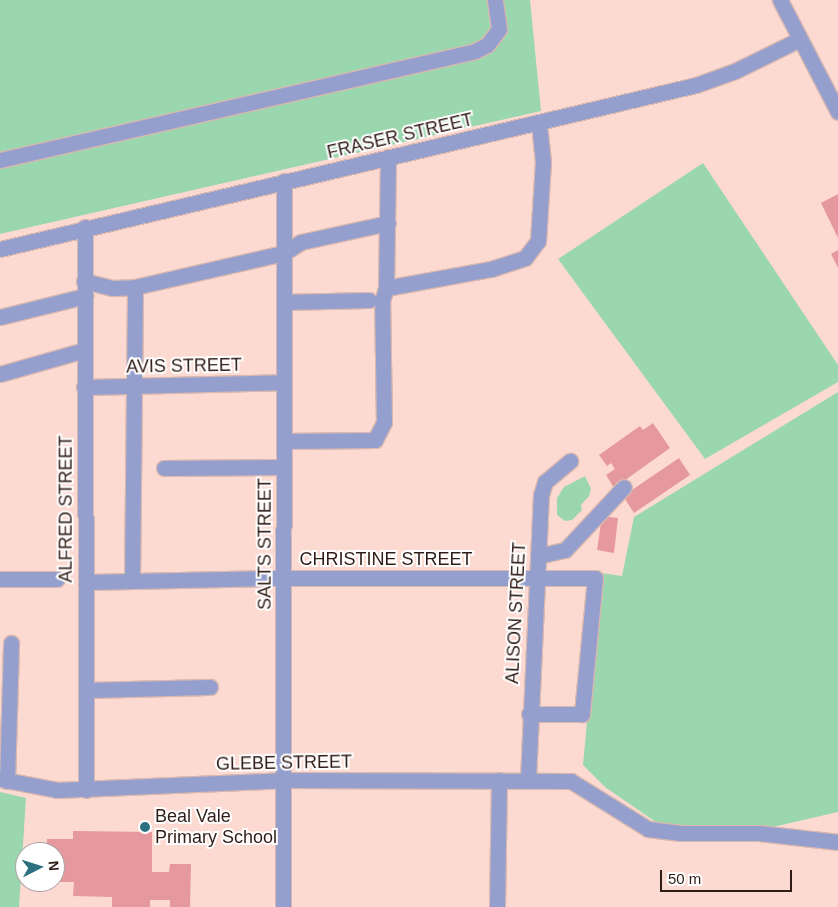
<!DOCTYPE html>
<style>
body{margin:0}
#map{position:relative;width:838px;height:907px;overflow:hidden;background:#fddad1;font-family:Arial,sans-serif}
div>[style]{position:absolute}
.green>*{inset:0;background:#9ad7ae}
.building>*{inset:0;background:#e5989d}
.roads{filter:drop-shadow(1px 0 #d8b8b0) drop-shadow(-1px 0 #d8b8b0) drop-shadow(0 1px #d8b8b0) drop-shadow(0 -1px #d8b8b0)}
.minor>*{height:15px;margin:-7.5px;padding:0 7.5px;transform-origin:7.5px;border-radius:7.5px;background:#959fce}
.dots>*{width:14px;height:14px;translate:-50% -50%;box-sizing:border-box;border:2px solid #fff;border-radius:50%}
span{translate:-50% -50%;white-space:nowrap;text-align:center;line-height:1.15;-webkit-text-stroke:4px #fff;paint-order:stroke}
.street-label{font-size:18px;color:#301c17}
.poi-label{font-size:18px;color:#301c17}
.left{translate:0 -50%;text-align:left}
.north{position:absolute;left:15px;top:842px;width:50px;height:50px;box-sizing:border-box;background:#fff;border:1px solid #aca4a2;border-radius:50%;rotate:85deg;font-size:14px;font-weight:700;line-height:20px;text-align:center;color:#301c17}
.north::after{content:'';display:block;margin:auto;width:18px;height:22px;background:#2d7181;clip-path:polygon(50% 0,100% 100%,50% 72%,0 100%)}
.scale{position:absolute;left:660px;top:870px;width:132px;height:22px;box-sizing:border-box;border:2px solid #301c17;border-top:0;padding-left:6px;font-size:15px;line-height:18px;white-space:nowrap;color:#301c17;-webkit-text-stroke:4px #fff;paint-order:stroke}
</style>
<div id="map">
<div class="green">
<i style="clip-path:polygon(0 0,530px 0,541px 111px,0 234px)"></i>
<i style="clip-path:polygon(703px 163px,838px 365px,838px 382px,705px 459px,558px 259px)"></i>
<i style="clip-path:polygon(838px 392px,838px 812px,773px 827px,660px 825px,605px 787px,583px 765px,601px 573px,622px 576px,634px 517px)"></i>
<i style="clip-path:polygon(585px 476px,591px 489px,589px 496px,581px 505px,582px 510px,572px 520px,565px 521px,557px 515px,557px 498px,564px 487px)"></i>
<i style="clip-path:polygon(0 792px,26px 798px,19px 907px,0 907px)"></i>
</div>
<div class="building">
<i style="clip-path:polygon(838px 194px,838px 238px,821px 203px)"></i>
<i style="clip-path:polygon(838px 250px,838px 268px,831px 254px)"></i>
<i style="clip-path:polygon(653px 423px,670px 448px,614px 488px,606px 475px,615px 469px,611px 463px,607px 466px,599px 455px,640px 426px,643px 430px)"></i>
<i style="clip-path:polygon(679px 458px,690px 475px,634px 513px,623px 496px)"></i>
<i style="clip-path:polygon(602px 516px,618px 518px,614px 553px,597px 550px)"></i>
<i style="clip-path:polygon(73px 831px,152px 832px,152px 872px,169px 872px,170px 864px,191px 864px,190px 907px,170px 907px,170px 900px,150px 900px,150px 907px,112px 907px,112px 897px,73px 896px,74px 882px,55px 882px,55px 852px,47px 852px,47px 839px,73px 839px)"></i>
</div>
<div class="roads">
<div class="minor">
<i style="left:780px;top:0;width:126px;rotate:62.6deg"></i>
<i style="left:0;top:160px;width:487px;rotate:-12.9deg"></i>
<i style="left:475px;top:51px;width:13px;rotate:-27deg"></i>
<i style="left:487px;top:45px;width:20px;rotate:-53deg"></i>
<i style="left:499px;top:29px;width:29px;rotate:-98deg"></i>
<i style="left:85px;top:227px;width:563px;rotate:89.9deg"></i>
<i style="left:0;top:249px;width:715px;rotate:-13.26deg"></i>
<i style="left:696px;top:85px;width:41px;rotate:-19.7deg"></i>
<i style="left:735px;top:71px;width:72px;rotate:-26.2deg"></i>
<i style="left:84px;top:281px;width:29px;rotate:14deg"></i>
<i style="left:112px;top:288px;width:23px;rotate:-2deg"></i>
<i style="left:135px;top:287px;width:153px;rotate:-12.9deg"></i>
<i style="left:284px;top:253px;width:20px;rotate:-33deg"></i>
<i style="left:301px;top:242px;width:89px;rotate:-12.3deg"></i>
<i style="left:386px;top:288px;width:107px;rotate:-10.3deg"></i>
<i style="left:491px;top:269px;width:36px;rotate:-18deg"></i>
<i style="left:525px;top:258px;width:21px;rotate:-53deg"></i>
<i style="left:538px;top:241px;width:79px;rotate:-86.4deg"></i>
<i style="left:543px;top:162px;width:38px;rotate:-96deg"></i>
<i style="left:284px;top:302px;width:85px;rotate:-1.3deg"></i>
<i style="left:0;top:317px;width:88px;rotate:-13.9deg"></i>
<i style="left:0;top:374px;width:87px;rotate:-15.9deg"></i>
<i style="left:84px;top:387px;width:200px;rotate:-1.4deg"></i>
<i style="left:284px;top:441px;width:91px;rotate:-0.6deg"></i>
<i style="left:375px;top:440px;width:20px;rotate:-63deg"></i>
<i style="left:384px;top:422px;width:121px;rotate:-90.9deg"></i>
<i style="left:382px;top:301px;width:14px;rotate:-73deg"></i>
<i style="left:386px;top:288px;width:131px;rotate:-89.1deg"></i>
<i style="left:164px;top:468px;width:120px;rotate:-0.5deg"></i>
<i style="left:538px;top:556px;width:28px;rotate:-13deg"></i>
<i style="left:565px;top:550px;width:86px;rotate:-46.9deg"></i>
<i style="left:0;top:579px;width:57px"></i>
<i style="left:132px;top:581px;width:294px;rotate:-89.4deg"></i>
<i style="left:86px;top:582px;width:198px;rotate:-1.2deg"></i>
<i style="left:284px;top:578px;width:311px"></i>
<i style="left:595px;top:578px;width:137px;rotate:95.5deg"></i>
<i style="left:582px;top:714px;width:53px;rotate:180deg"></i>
<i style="left:86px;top:690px;width:124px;rotate:-1.4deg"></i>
<i style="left:0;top:779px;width:58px;rotate:10.9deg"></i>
<i style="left:57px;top:790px;width:226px;rotate:-2.5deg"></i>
<i style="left:283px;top:780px;width:288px;rotate:0.2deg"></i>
<i style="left:571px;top:781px;width:91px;rotate:31.9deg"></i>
<i style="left:648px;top:829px;width:33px;rotate:7deg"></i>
<i style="left:681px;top:833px;width:78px"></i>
<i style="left:759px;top:833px;width:80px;rotate:6.5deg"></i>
<i style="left:528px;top:780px;width:285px;rotate:-87.4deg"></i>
<i style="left:541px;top:495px;width:14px;rotate:-73deg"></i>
<i style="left:545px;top:482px;width:33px;rotate:-40deg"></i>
<i style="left:7px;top:781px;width:138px;rotate:-88.3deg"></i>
<i style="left:283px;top:907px;width:726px;rotate:-89.92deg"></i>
<i style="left:497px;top:907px;width:127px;rotate:-89.1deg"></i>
</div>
</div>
<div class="dots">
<i style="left:145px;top:827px;background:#2d7181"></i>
</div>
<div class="street-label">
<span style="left:400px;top:136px;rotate:-13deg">FRASER STREET</span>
<span style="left:184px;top:366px;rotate:-1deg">AVIS STREET</span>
<span style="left:66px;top:509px;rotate:-90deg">ALFRED STREET</span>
<span style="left:265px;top:544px;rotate:-90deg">SALTS STREET</span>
<span style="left:386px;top:559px">CHRISTINE STREET</span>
<span style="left:516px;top:613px;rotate:-87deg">ALISON STREET</span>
<span style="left:284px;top:763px;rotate:-1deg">GLEBE STREET</span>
</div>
<div class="poi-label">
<span class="left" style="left:155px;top:827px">Beal Vale<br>Primary School</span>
</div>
<div class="north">N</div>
<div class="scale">50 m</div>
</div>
